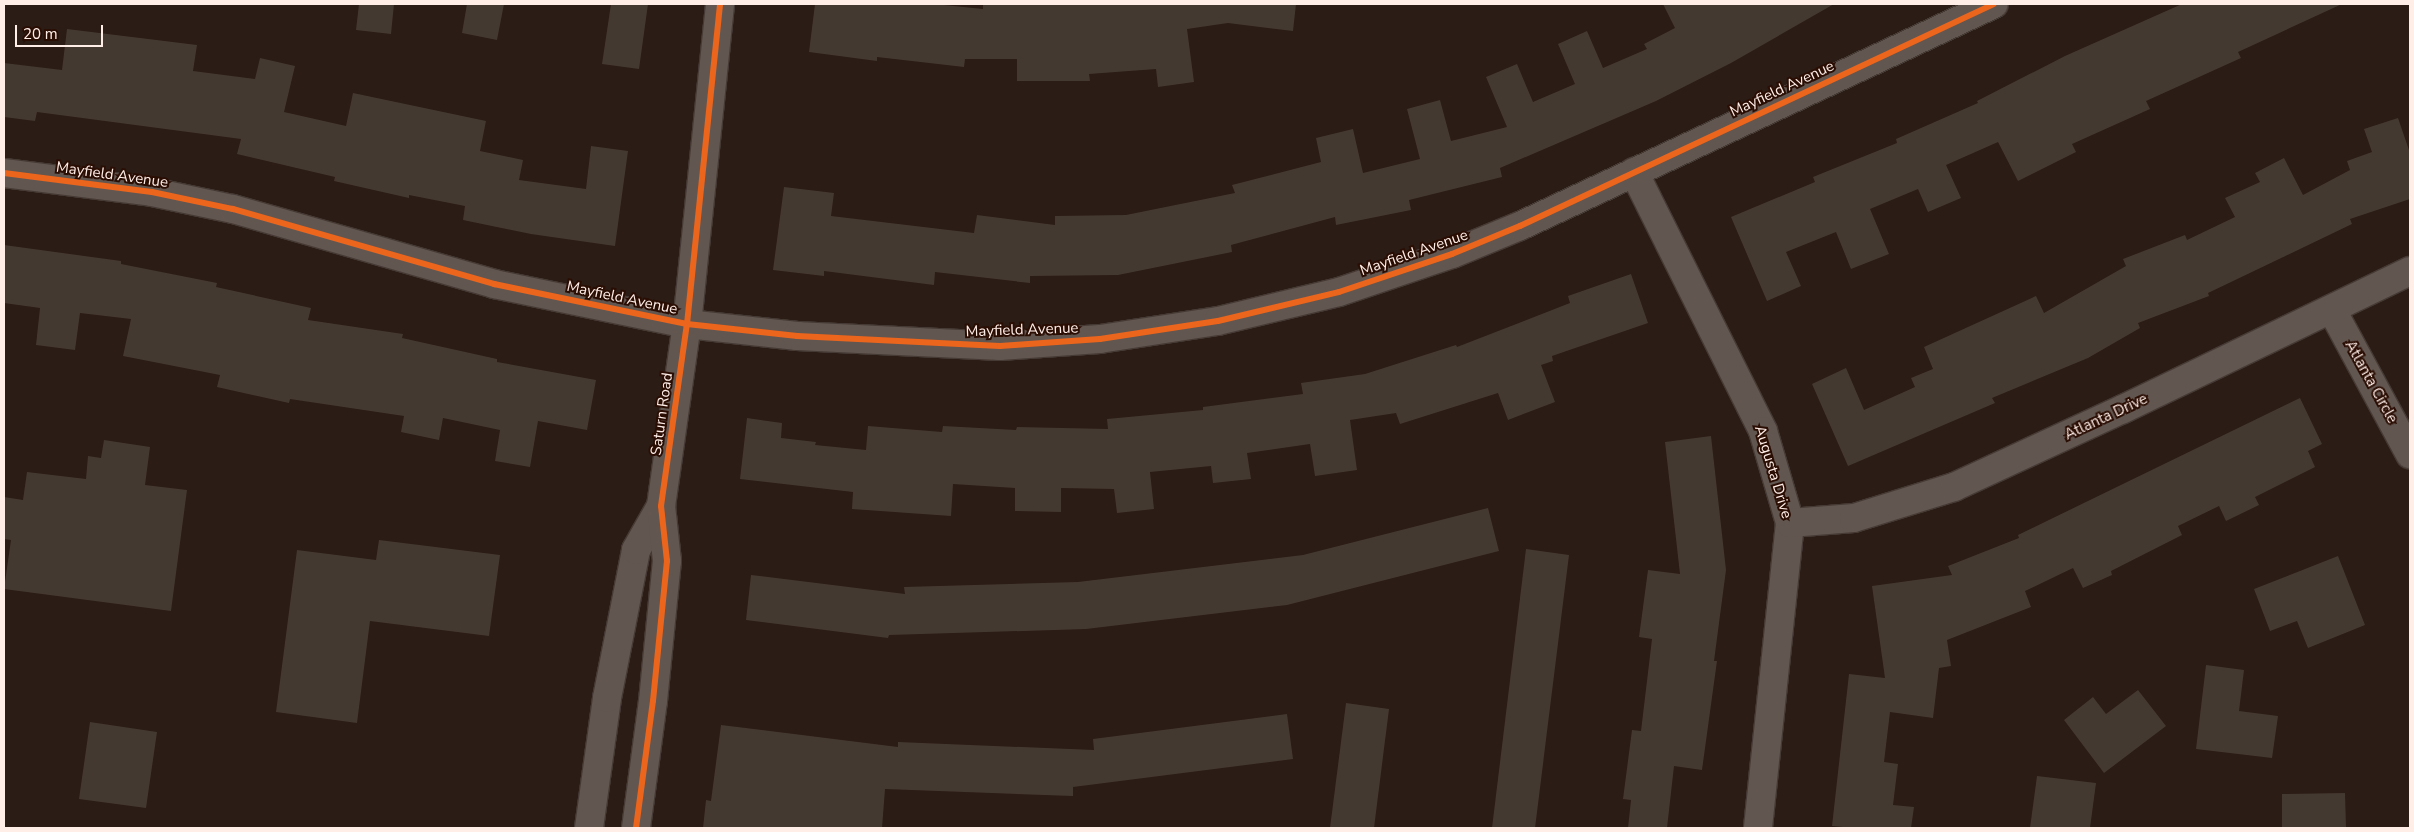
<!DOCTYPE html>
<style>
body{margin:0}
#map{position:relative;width:2414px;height:832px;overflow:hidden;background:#2b1c15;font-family:"Nunito Sans",sans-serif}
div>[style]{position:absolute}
.building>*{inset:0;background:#443930}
.roads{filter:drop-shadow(1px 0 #463a35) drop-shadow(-1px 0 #463a35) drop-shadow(0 1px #463a35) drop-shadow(0 -1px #463a35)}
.minor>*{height:28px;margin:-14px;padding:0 14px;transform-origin:14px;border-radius:14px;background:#625650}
.cycleway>*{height:6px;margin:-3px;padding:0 3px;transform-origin:3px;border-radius:3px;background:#eb651d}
span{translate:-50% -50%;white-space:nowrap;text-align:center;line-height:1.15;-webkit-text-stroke:4px #2a0e04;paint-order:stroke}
.street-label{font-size:15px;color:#ffeee8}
.frame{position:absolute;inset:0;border:5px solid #ffeee8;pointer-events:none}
.scale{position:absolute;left:15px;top:25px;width:88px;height:22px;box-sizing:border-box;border:2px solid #ffeee8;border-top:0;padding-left:6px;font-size:15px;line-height:18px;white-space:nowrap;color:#ffeee8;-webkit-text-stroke:4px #2a0e04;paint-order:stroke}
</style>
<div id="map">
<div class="building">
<i style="clip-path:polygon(359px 4px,394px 4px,391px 34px,356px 30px)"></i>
<i style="clip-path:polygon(467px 4px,504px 4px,497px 40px,462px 33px)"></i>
<i style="clip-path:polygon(611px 4px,648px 4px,639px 69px,602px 64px)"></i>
<i style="clip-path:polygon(815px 4px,934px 4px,983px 9px,983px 5px,1296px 4px,1293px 31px,1228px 23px,1187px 29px,1194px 82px,1158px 87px,1156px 69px,1089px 74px,1090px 81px,1017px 81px,1017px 59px,965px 59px,964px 67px,877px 57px,877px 61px,809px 52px)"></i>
<i style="clip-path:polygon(1663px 4px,1834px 4px,1731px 63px,1656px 101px,1500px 168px,1502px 177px,1409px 200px,1411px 210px,1336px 225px,1335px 217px,1231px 245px,1232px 252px,1118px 275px,1030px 276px,1030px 283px,935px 272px,934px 285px,824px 271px,824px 276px,773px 270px,784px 187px,834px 193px,831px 216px,974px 233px,977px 215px,1055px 225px,1055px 216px,1126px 215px,1235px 193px,1232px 185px,1321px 162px,1316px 138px,1353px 129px,1363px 173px,1420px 159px,1407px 109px,1440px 100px,1451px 141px,1507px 127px,1486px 77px,1517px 64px,1533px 102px,1575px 84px,1558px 44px,1587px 31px,1603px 68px,1647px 49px,1644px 44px,1675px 28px)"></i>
<i style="clip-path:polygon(2182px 4px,2342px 4px,2238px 52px,2241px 58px,2146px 101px,2150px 109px,2072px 144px,2076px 152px,2018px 181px,1998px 142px,1946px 165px,1961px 198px,1928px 212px,1918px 189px,1870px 209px,1889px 254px,1851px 269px,1836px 232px,1786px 252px,1801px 286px,1767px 301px,1731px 217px,1815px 182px,1813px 177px,1897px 143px,1896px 139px,1978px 103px,1977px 101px,2065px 56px)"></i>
<i style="clip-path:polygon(67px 29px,197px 45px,193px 71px,255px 79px,260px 58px,295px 66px,284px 112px,346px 126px,353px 93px,486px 121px,480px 151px,523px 160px,519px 180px,586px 189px,591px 146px,628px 151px,615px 246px,531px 234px,463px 220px,465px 206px,409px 195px,409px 198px,334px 181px,335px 177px,237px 154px,241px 139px,37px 112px,35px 121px,4px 117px,4px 63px,62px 70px)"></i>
<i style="clip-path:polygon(2398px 118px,2410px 153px,2410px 199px,2350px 219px,2352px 224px,2208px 293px,2209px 296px,2138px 323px,2140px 328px,2088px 358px,1992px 398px,1995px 403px,1848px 466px,1812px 384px,1846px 368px,1864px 410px,1915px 387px,1911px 378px,1933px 369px,1924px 347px,2036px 296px,2044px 313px,2126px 266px,2123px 259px,2185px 235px,2187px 240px,2235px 217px,2225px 198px,2260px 182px,2255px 173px,2284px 158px,2303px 195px,2350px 170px,2347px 161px,2372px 152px,2364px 129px)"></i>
<i style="clip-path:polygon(4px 245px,121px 261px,121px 264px,217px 283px,216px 287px,311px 308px,308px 320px,403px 334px,402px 338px,497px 359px,497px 362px,596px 380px,587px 430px,538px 421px,530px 467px,495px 461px,500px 430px,443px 418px,439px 440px,401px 432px,404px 416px,290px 399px,289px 403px,217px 387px,220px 375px,123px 356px,131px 319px,80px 313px,75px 350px,36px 345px,40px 308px,4px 303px)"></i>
<i style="clip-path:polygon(1631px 274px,1648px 323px,1552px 356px,1553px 361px,1541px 365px,1555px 402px,1508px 420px,1498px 393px,1400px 424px,1396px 413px,1350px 420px,1357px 470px,1315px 476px,1310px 444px,1247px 453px,1251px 479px,1213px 483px,1211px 466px,1150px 472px,1154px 509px,1117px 513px,1114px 489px,1061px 488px,1061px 512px,1015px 511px,1015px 488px,953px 484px,951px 516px,852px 509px,853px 492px,740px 479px,747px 418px,782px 423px,781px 438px,816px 442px,815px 445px,866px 450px,868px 426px,942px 432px,943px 426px,1016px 430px,1017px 427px,1108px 429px,1107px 419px,1203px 410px,1203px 407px,1303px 394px,1301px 383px,1365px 374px,1456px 345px,1457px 347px,1570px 303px,1568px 296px)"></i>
<i style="clip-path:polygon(2300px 398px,2322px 444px,2308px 451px,2315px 467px,2255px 497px,2259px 505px,2226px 521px,2219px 506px,2178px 526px,2182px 535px,2111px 571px,2112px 575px,2083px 588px,2073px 568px,2025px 591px,2031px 607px,1947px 640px,1951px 666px,1939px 668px,1933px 718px,1890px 712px,1884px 762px,1898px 764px,1893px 805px,1914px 807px,1911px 828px,1854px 828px,1832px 826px,1849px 674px,1885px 678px,1872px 586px,1952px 575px,1948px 566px,2019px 538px,2018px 535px)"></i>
<i style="clip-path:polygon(1711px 436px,1726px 570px,1714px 661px,1717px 661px,1702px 770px,1674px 766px,1667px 828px,1628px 828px,1631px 800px,1623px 799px,1632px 730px,1641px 731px,1652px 639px,1639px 637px,1648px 570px,1680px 574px,1665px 442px)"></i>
<i style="clip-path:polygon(104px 440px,150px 447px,145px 485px,187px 490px,171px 611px,4px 589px,11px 540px,4px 539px,4px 497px,23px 500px,27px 472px,86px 479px,88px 456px,101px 458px)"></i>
<i style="clip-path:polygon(1488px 508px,1499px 551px,1287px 605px,1086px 629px,889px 635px,888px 638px,746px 620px,751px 575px,905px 594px,904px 587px,1078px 582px,1303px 555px)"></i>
<i style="clip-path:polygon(379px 540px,500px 555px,489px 636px,370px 621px,357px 723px,276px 712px,297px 550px,376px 560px)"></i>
<i style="clip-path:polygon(1526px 549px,1569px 555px,1535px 828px,1492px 828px)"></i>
<i style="clip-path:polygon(2338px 556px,2365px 625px,2308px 648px,2297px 621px,2270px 631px,2254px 589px)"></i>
<i style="clip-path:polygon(2206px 665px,2244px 670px,2239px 711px,2278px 716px,2272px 758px,2196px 749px)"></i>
<i style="clip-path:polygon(2138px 690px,2166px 726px,2104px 773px,2064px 720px,2093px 697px,2106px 714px)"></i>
<i style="clip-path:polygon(1346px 703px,1389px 709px,1374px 828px,1330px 828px)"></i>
<i style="clip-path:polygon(1287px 714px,1293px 759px,1073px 787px,1073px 796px,885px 789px,882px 828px,703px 828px,706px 800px,711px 801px,721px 725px,898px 747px,898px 742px,1094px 750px,1093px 739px)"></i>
<i style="clip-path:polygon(90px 722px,157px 732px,146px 808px,79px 799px)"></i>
<i style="clip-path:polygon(2037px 776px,2096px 783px,2090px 828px,2030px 828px)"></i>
<i style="clip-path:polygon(2345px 793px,2346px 828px,2282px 828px,2282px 794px)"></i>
</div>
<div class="roads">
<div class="minor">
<i style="left:1634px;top:172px;width:289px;rotate:63.5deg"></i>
<i style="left:1763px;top:431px;width:96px;rotate:73.6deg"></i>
<i style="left:1790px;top:523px;width:307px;rotate:96deg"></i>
<i style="left:4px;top:173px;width:149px;rotate:7.3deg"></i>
<i style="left:152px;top:192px;width:83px;rotate:11.9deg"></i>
<i style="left:233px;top:209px;width:272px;rotate:16deg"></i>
<i style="left:494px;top:284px;width:197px;rotate:11.7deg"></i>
<i style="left:687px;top:324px;width:111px;rotate:6.2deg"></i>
<i style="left:797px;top:336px;width:203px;rotate:2.8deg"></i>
<i style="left:1000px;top:346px;width:100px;rotate:-4deg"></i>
<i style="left:1100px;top:339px;width:119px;rotate:-8.7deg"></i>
<i style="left:1218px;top:321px;width:124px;rotate:-13.5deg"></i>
<i style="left:1339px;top:292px;width:119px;rotate:-18.6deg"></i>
<i style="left:1452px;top:254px;width:74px;rotate:-22.4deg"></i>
<i style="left:1520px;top:226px;width:523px;rotate:-25.1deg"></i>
<i style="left:2332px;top:310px;width:164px;rotate:61.6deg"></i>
<i style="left:1790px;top:523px;width:64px;rotate:-4.5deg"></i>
<i style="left:1854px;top:518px;width:105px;rotate:-17.2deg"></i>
<i style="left:1954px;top:487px;width:186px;rotate:-24.8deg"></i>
<i style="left:2123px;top:409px;width:318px;rotate:-25.7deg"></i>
<i style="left:589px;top:828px;width:131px;rotate:-82.1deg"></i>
<i style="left:607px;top:698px;width:151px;rotate:-78.9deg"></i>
<i style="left:636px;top:550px;width:51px;rotate:-60.4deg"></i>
<i style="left:636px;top:828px;width:128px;rotate:-82.4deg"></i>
<i style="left:653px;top:701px;width:141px;rotate:-84.3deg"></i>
<i style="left:667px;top:561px;width:55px;rotate:-96.2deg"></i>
<i style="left:661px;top:506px;width:184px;rotate:-81.9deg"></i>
<i style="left:687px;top:324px;width:322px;rotate:-84.1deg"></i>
</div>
</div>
<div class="cycleway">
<i style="left:4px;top:173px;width:149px;rotate:7.3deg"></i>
<i style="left:152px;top:192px;width:83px;rotate:11.9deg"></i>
<i style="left:233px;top:209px;width:272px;rotate:16deg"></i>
<i style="left:494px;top:284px;width:197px;rotate:11.7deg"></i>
<i style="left:687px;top:324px;width:111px;rotate:6.2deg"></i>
<i style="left:797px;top:336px;width:203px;rotate:2.8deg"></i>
<i style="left:1000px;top:346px;width:100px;rotate:-4deg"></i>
<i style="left:1100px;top:339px;width:119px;rotate:-8.7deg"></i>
<i style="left:1218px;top:321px;width:124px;rotate:-13.5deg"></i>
<i style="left:1339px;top:292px;width:119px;rotate:-18.6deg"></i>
<i style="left:1452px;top:254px;width:74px;rotate:-22.4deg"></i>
<i style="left:1520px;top:226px;width:523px;rotate:-25.1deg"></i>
<i style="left:636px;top:828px;width:128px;rotate:-82.4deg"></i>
<i style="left:653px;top:701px;width:141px;rotate:-84.3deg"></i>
<i style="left:667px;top:561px;width:55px;rotate:-96.2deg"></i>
<i style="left:661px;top:506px;width:184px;rotate:-81.9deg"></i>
<i style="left:687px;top:324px;width:322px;rotate:-84.1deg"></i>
</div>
<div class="street-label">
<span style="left:1782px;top:89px;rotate:-25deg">Mayfield Avenue</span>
<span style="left:112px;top:175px;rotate:8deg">Mayfield Avenue</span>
<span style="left:1414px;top:253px;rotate:-19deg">Mayfield Avenue</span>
<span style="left:622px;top:298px;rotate:12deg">Mayfield Avenue</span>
<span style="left:1022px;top:330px;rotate:-2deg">Mayfield Avenue</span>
<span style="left:2371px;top:382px;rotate:61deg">Atlanta Circle</span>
<span style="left:662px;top:414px;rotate:-82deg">Saturn Road</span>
<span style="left:2106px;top:417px;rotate:-25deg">Atlanta Drive</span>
<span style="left:1773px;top:472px;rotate:73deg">Augusta Drive</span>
</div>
<div class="frame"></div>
<div class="scale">20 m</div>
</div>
